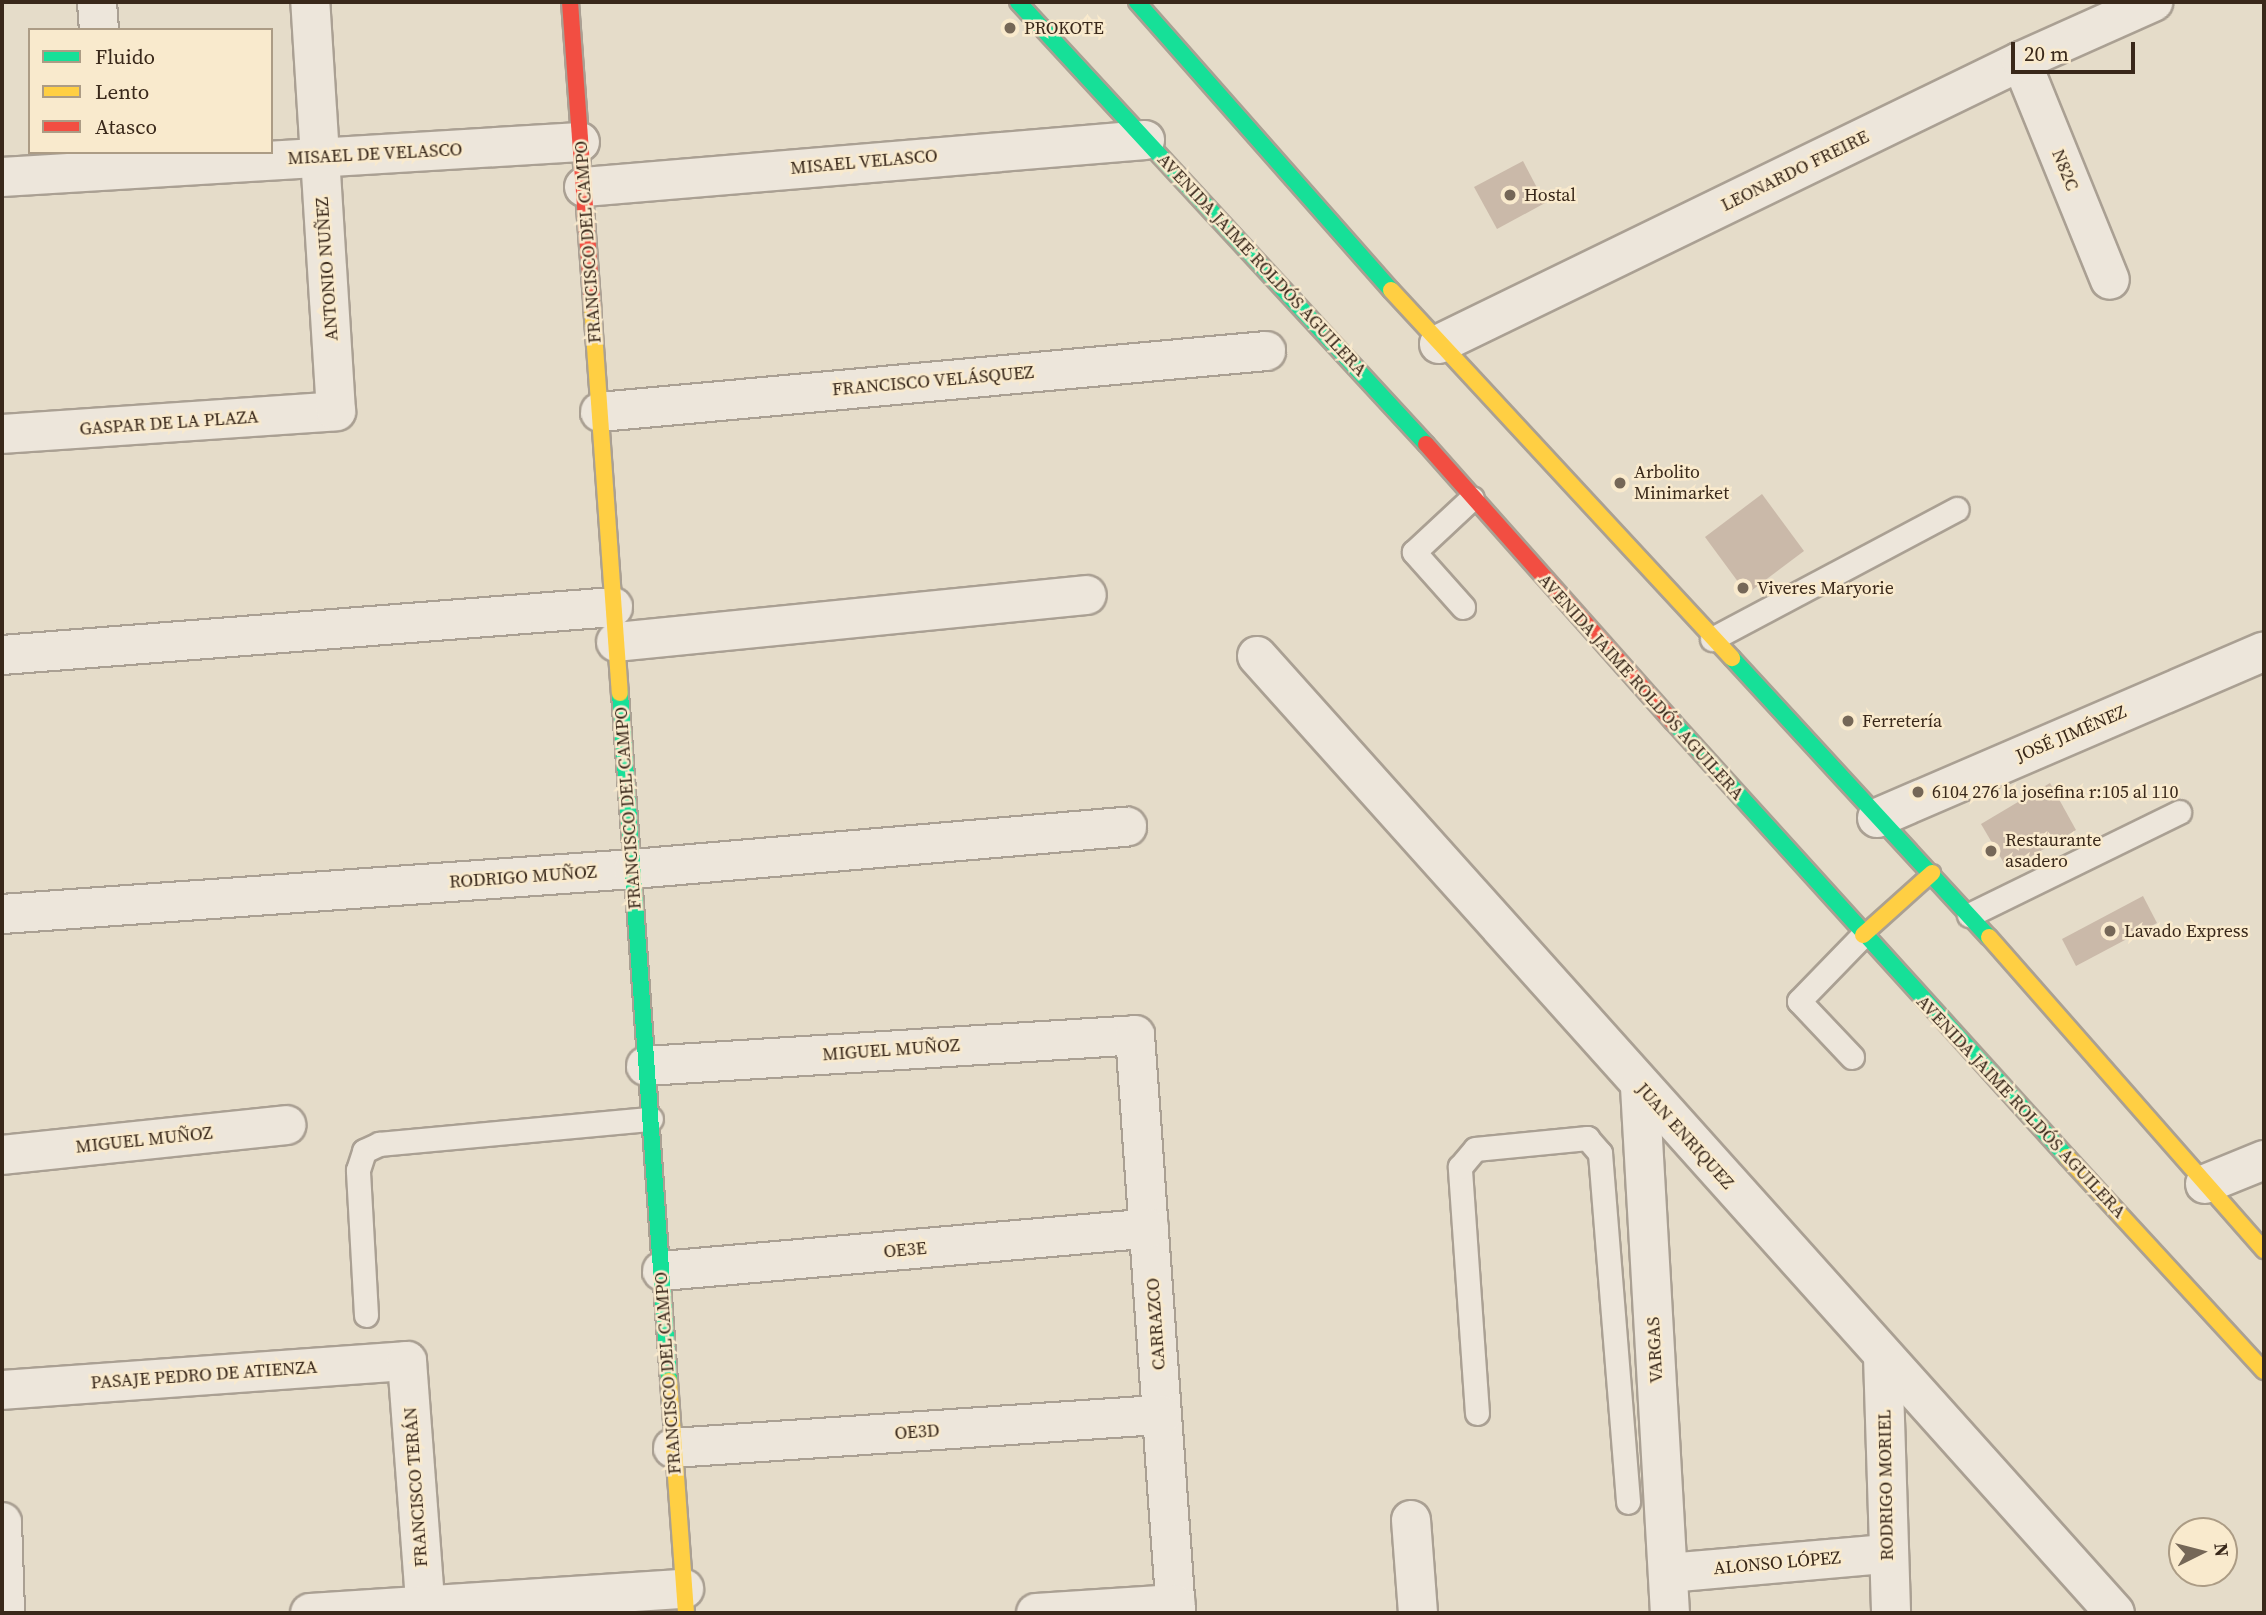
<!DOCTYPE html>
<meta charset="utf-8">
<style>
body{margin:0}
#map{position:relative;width:2266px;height:1615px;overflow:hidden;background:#e5dcc9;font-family:"Source Serif 4",serif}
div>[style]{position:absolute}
.building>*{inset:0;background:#cab9a9}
.roads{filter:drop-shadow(2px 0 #aaa093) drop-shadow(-2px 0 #aaa093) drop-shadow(0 2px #aaa093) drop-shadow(0 -2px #aaa093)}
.lane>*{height:23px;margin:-11.5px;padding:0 11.5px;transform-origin:11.5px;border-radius:11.5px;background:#ede6db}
.street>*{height:38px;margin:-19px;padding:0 19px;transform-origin:19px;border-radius:19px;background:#ede6db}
.fast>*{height:16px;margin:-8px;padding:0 8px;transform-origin:8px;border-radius:8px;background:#16e098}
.slow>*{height:16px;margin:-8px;padding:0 8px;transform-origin:8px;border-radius:8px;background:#ffcf43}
.jam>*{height:16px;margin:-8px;padding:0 8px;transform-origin:8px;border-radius:8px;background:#f24e42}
.dots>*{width:19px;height:19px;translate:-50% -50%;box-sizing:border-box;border:4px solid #f9eacd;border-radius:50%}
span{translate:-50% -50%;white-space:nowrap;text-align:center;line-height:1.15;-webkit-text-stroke:5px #f9eacd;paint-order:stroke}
.poi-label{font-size:18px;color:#39281a}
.left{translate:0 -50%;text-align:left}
.street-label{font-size:18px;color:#39281a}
.frame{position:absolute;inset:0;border:4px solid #39281a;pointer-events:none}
.legend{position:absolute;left:28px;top:28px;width:245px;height:126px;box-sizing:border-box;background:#f9eacd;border:2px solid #ac9c85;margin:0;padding:9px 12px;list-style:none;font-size:21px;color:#39281a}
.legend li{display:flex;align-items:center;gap:14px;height:35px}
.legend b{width:35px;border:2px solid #ac9c85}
.north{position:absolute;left:2168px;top:1517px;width:70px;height:70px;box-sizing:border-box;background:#f9eacd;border:2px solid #ac9c85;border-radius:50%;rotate:84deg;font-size:19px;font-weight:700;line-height:28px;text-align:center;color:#39281a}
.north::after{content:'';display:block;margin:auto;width:24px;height:32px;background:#756757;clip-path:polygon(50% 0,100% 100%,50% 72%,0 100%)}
.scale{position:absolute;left:2011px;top:42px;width:124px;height:32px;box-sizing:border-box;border:4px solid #39281a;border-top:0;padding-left:9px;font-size:21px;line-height:24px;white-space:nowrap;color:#39281a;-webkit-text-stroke:5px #f9eacd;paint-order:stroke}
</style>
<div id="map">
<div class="building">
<i style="clip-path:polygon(1523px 161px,1545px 203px,1497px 229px,1474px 187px)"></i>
<i style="clip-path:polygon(1762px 494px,1804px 551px,1747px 594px,1705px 537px)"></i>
<i style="clip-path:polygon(2050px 783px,2076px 830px,2008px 870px,1981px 824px)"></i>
<i style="clip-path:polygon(2143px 896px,2157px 923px,2076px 966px,2062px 939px)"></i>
</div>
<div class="roads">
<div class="lane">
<i style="left:1463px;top:607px;width:74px;rotate:-131.7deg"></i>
<i style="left:1414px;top:552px;width:79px;rotate:-43deg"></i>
<i style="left:1712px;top:639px;width:277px;rotate:-28deg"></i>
<i style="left:1969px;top:915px;width:234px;rotate:-26.1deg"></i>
<i style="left:1852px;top:1057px;width:77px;rotate:-133.4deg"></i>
<i style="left:1799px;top:1001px;width:92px;rotate:-45.9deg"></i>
<i style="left:366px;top:1315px;width:145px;rotate:-93.2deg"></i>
<i style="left:358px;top:1170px;width:20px;rotate:-72deg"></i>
<i style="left:364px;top:1151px;width:17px;rotate:-25deg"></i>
<i style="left:379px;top:1144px;width:273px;rotate:-5.3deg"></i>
<i style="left:1477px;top:1413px;width:247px;rotate:-94deg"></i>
<i style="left:1460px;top:1167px;width:23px;rotate:-50deg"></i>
<i style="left:1475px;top:1149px;width:113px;rotate:-5.6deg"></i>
<i style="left:1587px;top:1138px;width:20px;rotate:49deg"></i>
<i style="left:1600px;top:1153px;width:350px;rotate:85.4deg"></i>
</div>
<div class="street">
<i style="left:97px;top:2px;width:28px;rotate:86deg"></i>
<i style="left:2021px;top:61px;width:236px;rotate:67.9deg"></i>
<i style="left:2px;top:177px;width:579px;rotate:-3.47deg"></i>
<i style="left:584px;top:187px;width:563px;rotate:-4.79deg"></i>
<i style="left:1439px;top:344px;width:647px;rotate:-25.93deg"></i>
<i style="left:2021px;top:61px;width:145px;rotate:-24.1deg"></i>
<i style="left:600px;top:412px;width:669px;rotate:-5.23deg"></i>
<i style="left:2px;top:434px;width:335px;rotate:-3.9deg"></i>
<i style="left:336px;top:411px;width:410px;rotate:-93.6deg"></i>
<i style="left:616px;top:642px;width:473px;rotate:-5.7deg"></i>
<i style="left:2px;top:655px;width:613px;rotate:-4.49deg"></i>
<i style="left:1257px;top:656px;width:1285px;rotate:48.12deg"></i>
<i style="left:1877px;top:818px;width:421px;rotate:-23.3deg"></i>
<i style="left:2px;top:914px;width:633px;rotate:-4.08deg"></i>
<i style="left:633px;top:869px;width:496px;rotate:-4.9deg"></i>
<i style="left:646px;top:1066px;width:490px;rotate:-3.6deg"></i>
<i style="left:1135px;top:1035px;width:579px;rotate:85.94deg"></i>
<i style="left:1640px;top:1087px;width:527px;rotate:86.74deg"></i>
<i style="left:2px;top:1155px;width:286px;rotate:-6deg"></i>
<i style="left:2205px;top:1184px;width:64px;rotate:-22.1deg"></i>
<i style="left:662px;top:1271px;width:489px;rotate:-5deg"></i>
<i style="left:1883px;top:1356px;width:257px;rotate:88.2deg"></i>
<i style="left:2px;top:1390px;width:406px;rotate:-4.1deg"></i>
<i style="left:407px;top:1361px;width:253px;rotate:85.7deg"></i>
<i style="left:673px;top:1448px;width:490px;rotate:-3.9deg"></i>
<i style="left:1411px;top:1520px;width:93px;rotate:85.7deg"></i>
<i style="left:2px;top:1522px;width:91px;rotate:88.1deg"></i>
<i style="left:1668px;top:1573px;width:219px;rotate:-5deg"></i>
<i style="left:310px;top:1613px;width:375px;rotate:-3.7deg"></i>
<i style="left:1036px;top:1613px;width:140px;rotate:-3.7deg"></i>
</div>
<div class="fast">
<i style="left:1018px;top:2px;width:602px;rotate:47.29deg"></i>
<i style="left:1137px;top:2px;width:384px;rotate:48.6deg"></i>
<i style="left:1732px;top:658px;width:379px;rotate:47.4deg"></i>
<i style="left:620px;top:693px;width:690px;rotate:85.93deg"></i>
<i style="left:1673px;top:722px;width:587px;rotate:47.83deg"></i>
</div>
<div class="slow">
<i style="left:1391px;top:290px;width:502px;rotate:47.18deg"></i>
<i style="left:592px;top:305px;width:389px;rotate:85.9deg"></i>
<i style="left:1863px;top:935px;width:93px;rotate:-41.9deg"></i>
<i style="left:1989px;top:937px;width:417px;rotate:48.7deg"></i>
<i style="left:2067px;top:1157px;width:291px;rotate:47.4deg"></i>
<i style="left:669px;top:1381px;width:233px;rotate:85.8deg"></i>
</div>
<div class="jam">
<i style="left:570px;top:2px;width:304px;rotate:85.8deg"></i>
<i style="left:1426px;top:444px;width:372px;rotate:48.4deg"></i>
</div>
</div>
<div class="dots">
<i style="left:1010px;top:28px;background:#756757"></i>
<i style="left:1510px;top:195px;background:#756757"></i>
<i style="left:1620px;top:483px;background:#756757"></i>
<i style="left:1743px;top:588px;background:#756757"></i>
<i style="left:1848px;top:721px;background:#756757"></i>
<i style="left:1918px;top:792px;background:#756757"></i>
<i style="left:1991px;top:851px;background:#756757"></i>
<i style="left:2110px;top:931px;background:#756757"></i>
</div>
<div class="poi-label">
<span class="left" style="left:1024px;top:28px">PROKOTE</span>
<span class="left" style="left:1524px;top:195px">Hostal</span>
<span class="left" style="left:1634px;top:483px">Arbolito<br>Minimarket</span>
<span class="left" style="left:1757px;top:588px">Viveres Maryorie</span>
<span class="left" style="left:1862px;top:721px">Ferretería</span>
<span class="left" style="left:1932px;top:792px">6104 276 la josefina r:105 al 110</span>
<span class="left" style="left:2005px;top:851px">Restaurante<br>asadero</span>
<span class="left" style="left:2124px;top:931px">Lavado Express</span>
</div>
<div class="street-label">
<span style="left:375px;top:154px;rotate:-3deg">MISAEL DE VELASCO</span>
<span style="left:864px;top:162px;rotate:-5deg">MISAEL VELASCO</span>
<span style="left:2065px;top:170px;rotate:68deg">N82C</span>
<span style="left:1795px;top:171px;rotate:-26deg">LEONARDO FREIRE</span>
<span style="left:588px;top:242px;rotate:-94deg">FRANCISCO DEL CAMPO</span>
<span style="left:1262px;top:265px;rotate:47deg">AVENIDA JAIME ROLDÓS AGUILERA</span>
<span style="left:327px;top:269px;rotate:-94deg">ANTONIO NUÑEZ</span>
<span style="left:933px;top:381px;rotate:-5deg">FRANCISCO VELÁSQUEZ</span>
<span style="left:169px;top:423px;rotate:-4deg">GASPAR DE LA PLAZA</span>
<span style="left:1641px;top:687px;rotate:48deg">AVENIDA JAIME ROLDÓS AGUILERA</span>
<span style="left:2071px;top:734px;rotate:-23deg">JOSÉ JIMÉNEZ</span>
<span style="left:628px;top:808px;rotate:-94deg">FRANCISCO DEL CAMPO</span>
<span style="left:523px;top:877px;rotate:-4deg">RODRIGO MUÑOZ</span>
<span style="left:891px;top:1050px;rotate:-4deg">MIGUEL MUÑOZ</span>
<span style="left:2021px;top:1107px;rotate:47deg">AVENIDA JAIME ROLDÓS AGUILERA</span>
<span style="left:1685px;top:1136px;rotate:48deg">JUAN ENRIQUEZ</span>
<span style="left:144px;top:1140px;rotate:-6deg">MIGUEL MUÑOZ</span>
<span style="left:905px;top:1250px;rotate:-5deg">OE3E</span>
<span style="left:1156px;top:1324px;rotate:-94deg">CARRAZCO</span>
<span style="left:1655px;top:1350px;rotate:-93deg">VARGAS</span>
<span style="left:668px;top:1373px;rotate:-94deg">FRANCISCO DEL CAMPO</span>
<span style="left:204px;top:1375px;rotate:-4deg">PASAJE PEDRO DE ATIENZA</span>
<span style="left:917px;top:1432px;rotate:-4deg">OE3D</span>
<span style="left:1886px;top:1485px;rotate:-91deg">RODRIGO MORIEL</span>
<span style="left:416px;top:1487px;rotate:-94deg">FRANCISCO TERÁN</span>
<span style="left:1777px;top:1563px;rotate:-5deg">ALONSO LÓPEZ</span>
</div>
<div class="frame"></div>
<ul class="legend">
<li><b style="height:9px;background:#16e098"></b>Fluido</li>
<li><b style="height:9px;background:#ffcf43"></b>Lento</li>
<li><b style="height:9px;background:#f24e42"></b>Atasco</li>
</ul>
<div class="north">N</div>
<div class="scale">20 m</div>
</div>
